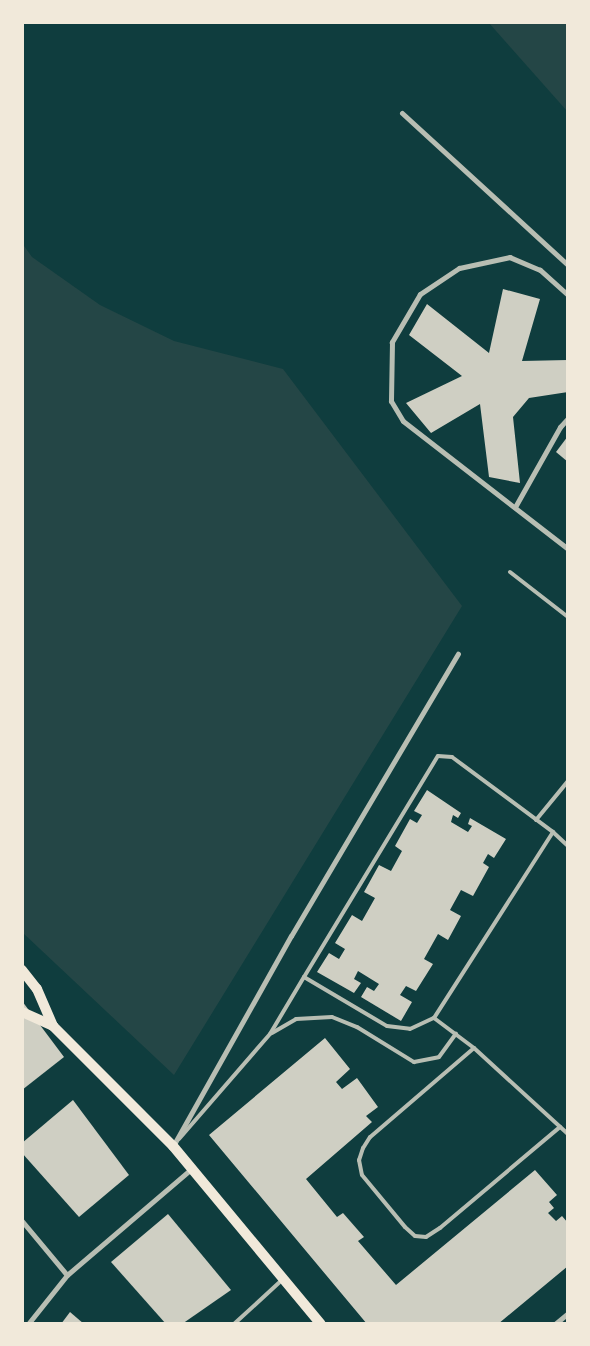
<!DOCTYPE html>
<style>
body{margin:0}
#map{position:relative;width:590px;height:1346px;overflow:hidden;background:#0f3d3e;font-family:"Archivo Narrow",sans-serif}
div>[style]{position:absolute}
.green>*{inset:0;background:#244646}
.building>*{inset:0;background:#cfcfc3}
.service>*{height:4px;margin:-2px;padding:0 2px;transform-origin:2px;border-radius:2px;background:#b8beb3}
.minor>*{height:5px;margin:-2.5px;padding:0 2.5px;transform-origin:2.5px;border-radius:2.5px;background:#b8beb3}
.secondary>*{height:10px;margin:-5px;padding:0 5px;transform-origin:5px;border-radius:5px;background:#f1e9da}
span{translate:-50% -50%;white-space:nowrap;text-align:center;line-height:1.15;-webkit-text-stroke:4.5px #f1e9da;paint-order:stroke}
.frame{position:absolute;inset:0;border:24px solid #f1e9da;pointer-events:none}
</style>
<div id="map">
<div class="green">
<i style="clip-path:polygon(489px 23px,567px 23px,567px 111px)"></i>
<i style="clip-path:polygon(22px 243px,32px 257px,100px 305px,174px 341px,283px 369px,462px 606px,174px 1075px,23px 933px)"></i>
</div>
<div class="building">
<i style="clip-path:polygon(503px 289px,540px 299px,522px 361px,568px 360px,568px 392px,529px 398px,513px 417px,520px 483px,489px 477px,480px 404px,431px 433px,406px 403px,462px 376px,409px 335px,427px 304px,489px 353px)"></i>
<i style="clip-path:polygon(568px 436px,568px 462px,556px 452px)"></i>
<i style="clip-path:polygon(427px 790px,461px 813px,458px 818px,453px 815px,451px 822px,468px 832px,472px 826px,468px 824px,470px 818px,506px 839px,494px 858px,488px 854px,483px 863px,489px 867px,473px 896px,461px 890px,450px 910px,461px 916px,448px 940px,438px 934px,424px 959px,433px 964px,416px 991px,406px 986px,400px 995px,412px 1002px,401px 1021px,361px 997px,367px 987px,374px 991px,379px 984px,358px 971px,354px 979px,361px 983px,354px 993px,317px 972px,329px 953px,339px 959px,345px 949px,335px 943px,352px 915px,362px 921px,375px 898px,364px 892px,379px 865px,391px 871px,402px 851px,395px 846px,410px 819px,417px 823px,422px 815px,414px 811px)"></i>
<i style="clip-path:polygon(22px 1001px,64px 1057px,22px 1090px)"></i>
<i style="clip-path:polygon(325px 1038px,350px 1069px,336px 1082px,342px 1089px,357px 1078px,378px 1107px,366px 1116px,372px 1122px,306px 1179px,337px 1217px,343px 1213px,364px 1237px,358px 1241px,396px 1285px,535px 1170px,557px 1195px,549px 1202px,554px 1208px,548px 1213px,556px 1221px,562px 1216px,568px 1223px,568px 1266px,498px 1324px,367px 1324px,209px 1135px)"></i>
<i style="clip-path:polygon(73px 1100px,129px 1175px,79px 1217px,22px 1153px,22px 1143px)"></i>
<i style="clip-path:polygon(168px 1214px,231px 1290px,182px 1324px,166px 1324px,111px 1262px)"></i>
<i style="clip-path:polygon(70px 1312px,84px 1324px,61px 1324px)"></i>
</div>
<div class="service">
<i style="left:510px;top:572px;width:73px;rotate:37.8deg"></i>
<i style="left:536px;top:820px;width:50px;rotate:-50.6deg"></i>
<i style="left:568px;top:846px;width:21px;rotate:-137deg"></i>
<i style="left:553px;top:832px;width:221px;rotate:122.6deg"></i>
<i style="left:434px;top:1018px;width:50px;rotate:36.9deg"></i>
<i style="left:474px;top:1048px;width:127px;rotate:42.5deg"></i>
<i style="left:304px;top:977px;width:258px;rotate:-58.8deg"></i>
<i style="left:438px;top:756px;width:14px;rotate:4deg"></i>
<i style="left:452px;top:757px;width:126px;rotate:36.6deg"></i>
<i style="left:272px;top:1033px;width:28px;rotate:-30deg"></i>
<i style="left:296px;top:1019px;width:36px;rotate:-3deg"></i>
<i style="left:332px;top:1017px;width:27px;rotate:22deg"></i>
<i style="left:357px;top:1027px;width:67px;rotate:31.6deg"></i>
<i style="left:414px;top:1062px;width:25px;rotate:-11deg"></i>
<i style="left:439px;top:1057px;width:29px;rotate:-54deg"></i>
<i style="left:474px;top:1048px;width:137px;rotate:139.4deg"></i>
<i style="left:370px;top:1137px;width:13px;rotate:122deg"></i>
<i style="left:363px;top:1148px;width:13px;rotate:108deg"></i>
<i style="left:359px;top:1160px;width:15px;rotate:79deg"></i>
<i style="left:362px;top:1175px;width:67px;rotate:50.4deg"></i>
<i style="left:405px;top:1227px;width:13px;rotate:42deg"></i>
<i style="left:415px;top:1236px;width:11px;rotate:5deg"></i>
<i style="left:426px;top:1237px;width:17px;rotate:-33deg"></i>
<i style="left:440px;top:1228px;width:157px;rotate:-40.1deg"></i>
<i style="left:179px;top:1139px;width:139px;rotate:-49.1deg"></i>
<i style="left:270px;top:1034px;width:66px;rotate:-59.2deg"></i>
<i style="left:304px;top:977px;width:96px;rotate:30.6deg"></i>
<i style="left:387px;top:1026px;width:23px;rotate:7deg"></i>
<i style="left:410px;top:1029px;width:26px;rotate:-25deg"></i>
<i style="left:234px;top:1324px;width:65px;rotate:-42.5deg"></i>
</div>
<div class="minor">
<i style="left:402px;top:113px;width:225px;rotate:42.5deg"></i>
<i style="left:568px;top:295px;width:38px;rotate:-138deg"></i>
<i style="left:540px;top:270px;width:33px;rotate:-157deg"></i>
<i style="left:510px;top:257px;width:52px;rotate:167.8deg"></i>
<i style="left:459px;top:268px;width:47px;rotate:146.3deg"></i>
<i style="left:420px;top:294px;width:56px;rotate:120.3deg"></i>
<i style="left:392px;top:342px;width:59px;rotate:91deg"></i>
<i style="left:391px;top:401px;width:23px;rotate:59deg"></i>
<i style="left:403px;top:421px;width:209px;rotate:37.8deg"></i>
<i style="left:515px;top:507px;width:92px;rotate:-60.6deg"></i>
<i style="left:560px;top:427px;width:12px;rotate:-48deg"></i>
<i style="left:173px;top:1146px;width:241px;rotate:-60.7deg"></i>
<i style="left:291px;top:936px;width:328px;rotate:-59.4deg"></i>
<i style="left:22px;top:1221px;width:70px;rotate:50.2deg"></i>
<i style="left:28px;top:1324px;width:63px;rotate:-51.5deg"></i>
<i style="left:67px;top:1275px;width:163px;rotate:-40.5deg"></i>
<i style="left:555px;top:1324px;width:17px;rotate:-40deg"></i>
</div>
<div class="secondary">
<i style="left:22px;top:970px;width:24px;rotate:52deg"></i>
<i style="left:37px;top:989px;width:40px;rotate:66.6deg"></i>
<i style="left:22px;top:1012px;width:34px;rotate:24deg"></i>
<i style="left:53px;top:1026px;width:170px;rotate:45deg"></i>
<i style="left:173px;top:1146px;width:231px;rotate:50.3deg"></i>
</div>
<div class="frame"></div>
</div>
